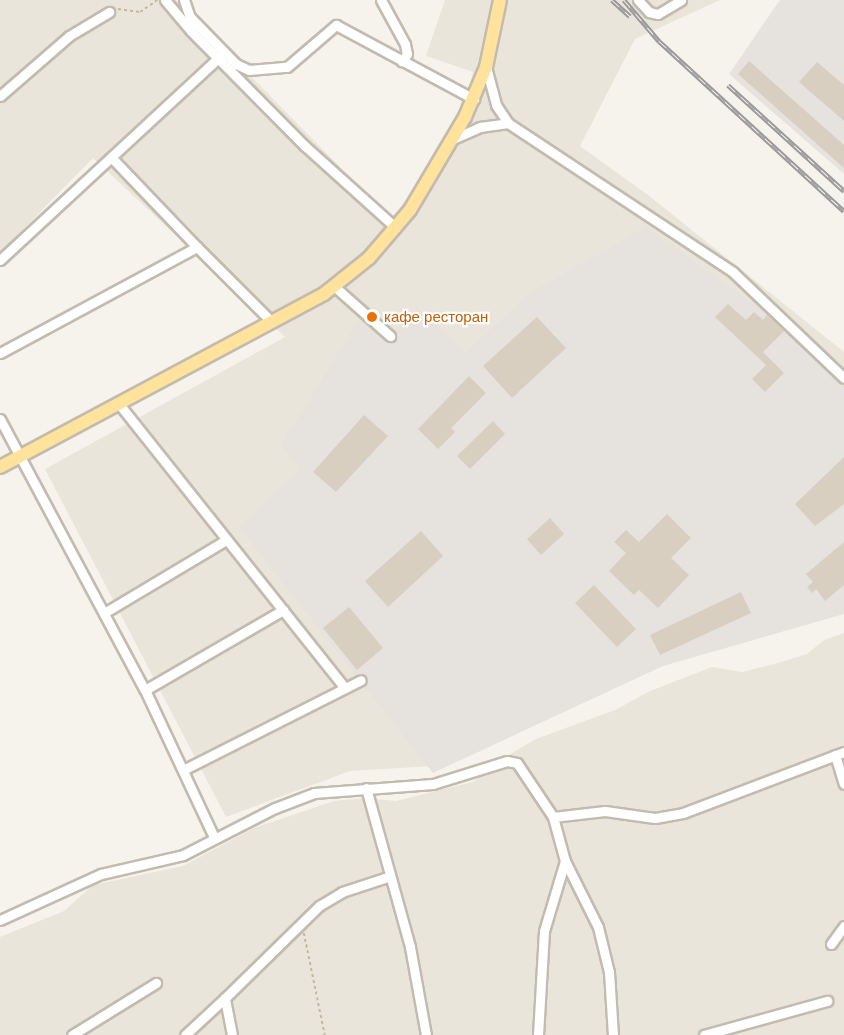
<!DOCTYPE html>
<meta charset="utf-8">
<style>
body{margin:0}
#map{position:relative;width:844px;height:1035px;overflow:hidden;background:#f6f3ec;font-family:Helvetica,sans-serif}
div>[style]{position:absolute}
.residential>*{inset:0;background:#eae5da}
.industrial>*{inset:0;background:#e6e2dd}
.building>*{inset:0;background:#d8cfc1}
.path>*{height:1.5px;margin-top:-0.75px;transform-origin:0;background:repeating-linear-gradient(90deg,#c4b79f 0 3px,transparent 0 6px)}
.roads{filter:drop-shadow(2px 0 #c2bbae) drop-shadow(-2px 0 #c2bbae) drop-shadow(0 2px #c2bbae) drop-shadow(0 -2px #c2bbae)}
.minor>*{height:9px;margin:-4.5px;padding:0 4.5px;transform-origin:4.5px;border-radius:4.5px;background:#fff}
.major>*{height:12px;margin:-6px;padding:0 6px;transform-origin:6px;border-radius:6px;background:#ffe39c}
.rail>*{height:5px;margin-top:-2.5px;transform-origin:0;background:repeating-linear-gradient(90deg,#fff 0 9px,#9a9a9a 0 18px);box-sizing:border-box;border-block:2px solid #9a9a9a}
.dots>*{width:16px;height:16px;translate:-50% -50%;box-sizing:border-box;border:3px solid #fff;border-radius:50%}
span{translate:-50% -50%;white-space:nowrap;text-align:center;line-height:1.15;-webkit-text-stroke:4.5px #fff;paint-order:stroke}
.food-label{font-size:15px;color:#c56008}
.left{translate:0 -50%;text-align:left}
</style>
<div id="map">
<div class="residential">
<i style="clip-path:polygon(0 0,176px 0,392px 220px,464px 112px,473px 72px,426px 56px,445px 0,720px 0,635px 39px,580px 146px,648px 195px,844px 352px,844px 608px,693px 648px,449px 765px,350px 771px,226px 817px,45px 469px,285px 337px,93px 158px,0 253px)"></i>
<i style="clip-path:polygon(844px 633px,844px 1035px,0 1035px,0 937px,64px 911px,93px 885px,183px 866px,254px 828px,334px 801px,365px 798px,396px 801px,473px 782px,498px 761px,536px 739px,615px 710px,650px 691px,712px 667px,742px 672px,778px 663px,807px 654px,824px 640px)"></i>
</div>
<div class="industrial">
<i style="clip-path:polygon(780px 0,844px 0,844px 174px,729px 74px)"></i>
<i style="clip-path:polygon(646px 227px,774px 318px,844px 387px,844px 614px,663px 666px,433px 773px,239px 527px,300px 470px,281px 446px,359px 319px,386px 339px,417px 308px,466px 353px,528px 294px)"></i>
</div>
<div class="building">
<i style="clip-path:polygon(749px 61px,844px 145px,844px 168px,738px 74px)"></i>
<i style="clip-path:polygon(817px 62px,844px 85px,844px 121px,799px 82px)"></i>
<i style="clip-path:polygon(728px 304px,746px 320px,754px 312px,763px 320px,767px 315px,784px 331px,763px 352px,784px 373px,765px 392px,752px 379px,766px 365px,715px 317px)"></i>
<i style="clip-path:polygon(537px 317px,566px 348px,512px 398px,483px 366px)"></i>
<i style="clip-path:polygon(469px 376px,486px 393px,451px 428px,455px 432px,438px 449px,418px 429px)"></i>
<i style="clip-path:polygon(364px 415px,388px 436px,336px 492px,313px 472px)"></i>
<i style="clip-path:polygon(493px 421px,505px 434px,470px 469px,457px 456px)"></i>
<i style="clip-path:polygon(844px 457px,844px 504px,815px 526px,795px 504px)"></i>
<i style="clip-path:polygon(667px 514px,691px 538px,671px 558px,689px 575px,658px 608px,639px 590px,634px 595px,609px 571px,626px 553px,614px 542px,626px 530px,639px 542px)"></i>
<i style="clip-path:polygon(550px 518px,564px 534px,541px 555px,527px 539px)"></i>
<i style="clip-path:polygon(421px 531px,443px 556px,388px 607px,365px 581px)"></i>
<i style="clip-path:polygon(844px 542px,844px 585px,825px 601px,816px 589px,812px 593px,807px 587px,813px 582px,806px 574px)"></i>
<i style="clip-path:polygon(594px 585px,636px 629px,617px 647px,575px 603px)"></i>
<i style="clip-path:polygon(741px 592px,751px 613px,660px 655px,650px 635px)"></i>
<i style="clip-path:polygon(349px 607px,383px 648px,357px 670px,323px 628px)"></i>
</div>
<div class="path">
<i style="left:118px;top:9px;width:22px;rotate:8deg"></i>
<i style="left:140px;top:12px;width:21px;rotate:-35deg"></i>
<i style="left:304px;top:933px;width:104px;rotate:78.4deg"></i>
</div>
<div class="roads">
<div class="minor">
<i style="left:165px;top:0;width:40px;rotate:50deg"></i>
<i style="left:191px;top:31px;width:162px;rotate:45.3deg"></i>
<i style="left:305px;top:146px;width:122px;rotate:42deg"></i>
<i style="left:184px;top:0;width:18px;rotate:71deg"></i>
<i style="left:190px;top:17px;width:66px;rotate:45.6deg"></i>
<i style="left:236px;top:64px;width:14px;rotate:25deg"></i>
<i style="left:249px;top:70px;width:38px;rotate:-5deg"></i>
<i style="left:287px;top:67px;width:65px;rotate:-40.6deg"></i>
<i style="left:336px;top:25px;width:157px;rotate:28.2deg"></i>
<i style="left:381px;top:0;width:50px;rotate:61.4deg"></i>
<i style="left:405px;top:44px;width:10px;rotate:79deg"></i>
<i style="left:407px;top:54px;width:9px;rotate:126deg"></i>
<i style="left:638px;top:0;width:16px;rotate:47deg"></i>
<i style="left:649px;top:12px;width:9px;rotate:13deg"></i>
<i style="left:658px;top:14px;width:27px;rotate:-31deg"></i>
<i style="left:486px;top:67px;width:39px;rotate:75deg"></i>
<i style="left:496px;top:105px;width:22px;rotate:56deg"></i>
<i style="left:508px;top:123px;width:270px;rotate:33.5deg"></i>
<i style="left:733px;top:272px;width:153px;rotate:43.7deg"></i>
<i style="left:0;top:96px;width:91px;rotate:-41deg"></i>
<i style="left:69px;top:36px;width:47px;rotate:-31deg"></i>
<i style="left:453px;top:139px;width:30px;rotate:-24deg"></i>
<i style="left:480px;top:127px;width:28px;rotate:-8deg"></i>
<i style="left:197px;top:247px;width:106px;rotate:45deg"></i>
<i style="left:0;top:260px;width:299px;rotate:-42.8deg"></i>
<i style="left:335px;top:287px;width:74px;rotate:41.7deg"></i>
<i style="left:0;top:353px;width:224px;rotate:-28.3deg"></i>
<i style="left:197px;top:247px;width:123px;rotate:-133.7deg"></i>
<i style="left:119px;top:404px;width:363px;rotate:51.5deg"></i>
<i style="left:0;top:419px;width:307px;rotate:61.9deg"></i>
<i style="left:145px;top:690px;width:162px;rotate:64.9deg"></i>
<i style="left:104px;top:613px;width:142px;rotate:-30.9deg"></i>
<i style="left:145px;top:690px;width:160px;rotate:-30.1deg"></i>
<i style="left:835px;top:755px;width:30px;rotate:73deg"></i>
<i style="left:183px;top:770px;width:199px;rotate:-26.8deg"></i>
<i style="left:366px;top:788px;width:165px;rotate:74.5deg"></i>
<i style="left:410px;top:947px;width:89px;rotate:79.7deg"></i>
<i style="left:565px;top:861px;width:74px;rotate:63.4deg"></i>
<i style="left:598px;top:927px;width:46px;rotate:76.3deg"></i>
<i style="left:609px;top:972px;width:63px;rotate:86.4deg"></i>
<i style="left:0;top:920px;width:111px;rotate:-24.5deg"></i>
<i style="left:101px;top:874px;width:84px;rotate:-13deg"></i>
<i style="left:183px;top:855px;width:103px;rotate:-27.1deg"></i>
<i style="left:275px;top:808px;width:42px;rotate:-21deg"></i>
<i style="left:314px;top:793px;width:119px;rotate:-4.3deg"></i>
<i style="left:433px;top:784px;width:77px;rotate:-17.3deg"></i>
<i style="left:507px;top:761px;width:10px;rotate:11deg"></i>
<i style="left:517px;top:763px;width:65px;rotate:56.3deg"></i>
<i style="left:553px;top:817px;width:52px;rotate:-6.6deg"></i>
<i style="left:605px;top:811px;width:50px;rotate:8deg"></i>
<i style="left:655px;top:818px;width:28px;rotate:-10deg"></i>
<i style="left:683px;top:813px;width:172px;rotate:-20.8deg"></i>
<i style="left:831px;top:944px;width:22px;rotate:-54deg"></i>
<i style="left:72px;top:1035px;width:99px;rotate:-31.8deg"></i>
<i style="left:185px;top:1035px;width:54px;rotate:-42.8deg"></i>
<i style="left:232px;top:1035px;width:38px;rotate:-101deg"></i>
<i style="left:225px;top:998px;width:132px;rotate:-44.4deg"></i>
<i style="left:319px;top:906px;width:27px;rotate:-31deg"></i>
<i style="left:342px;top:892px;width:48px;rotate:-18.1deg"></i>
<i style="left:538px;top:1035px;width:104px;rotate:-86.7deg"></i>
<i style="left:544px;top:931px;width:73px;rotate:-73.3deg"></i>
<i style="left:565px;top:861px;width:46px;rotate:-105.3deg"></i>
<i style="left:704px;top:1035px;width:128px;rotate:-15.5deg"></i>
</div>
<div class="major">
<i style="left:0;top:467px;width:367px;rotate:-28.1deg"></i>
<i style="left:324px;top:294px;width:58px;rotate:-38.7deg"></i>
<i style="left:369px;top:258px;width:63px;rotate:-49.5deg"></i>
<i style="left:410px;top:210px;width:108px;rotate:-59.4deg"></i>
<i style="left:465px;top:117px;width:54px;rotate:-67.2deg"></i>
<i style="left:486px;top:67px;width:68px;rotate:-78.2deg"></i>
</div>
</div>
<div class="rail">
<i style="left:612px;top:0;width:24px;rotate:42deg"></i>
<i style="left:624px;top:0;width:54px;rotate:49.5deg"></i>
<i style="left:659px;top:41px;width:251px;rotate:42.6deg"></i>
<i style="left:728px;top:85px;width:157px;rotate:42.4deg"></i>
</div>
<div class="dots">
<i style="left:372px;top:317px;background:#e8710a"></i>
</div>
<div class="food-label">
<span class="left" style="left:384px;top:317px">кафе ресторан</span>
</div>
</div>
